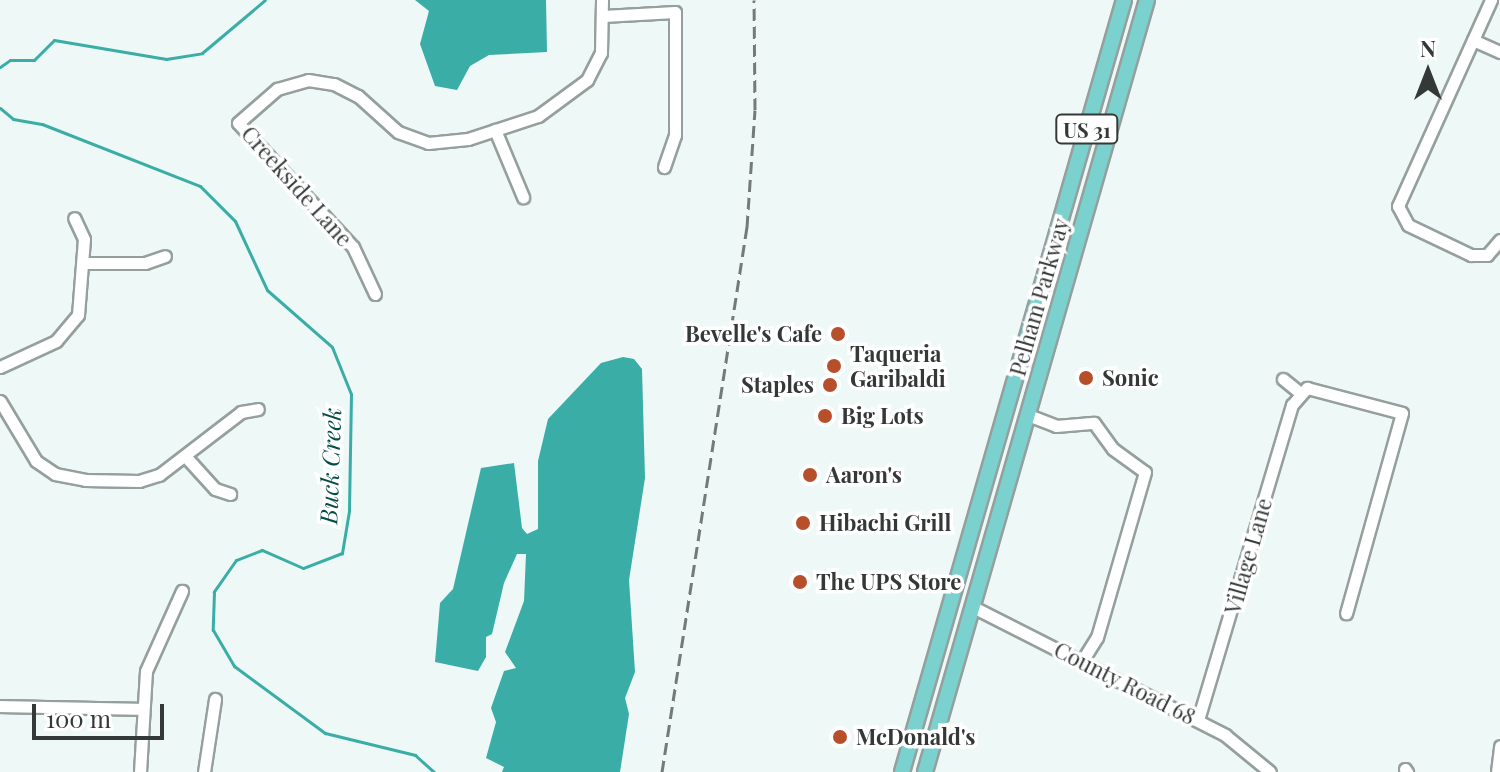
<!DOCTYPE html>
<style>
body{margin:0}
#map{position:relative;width:1500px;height:772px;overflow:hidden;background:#eef8f7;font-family:"Playfair Display",serif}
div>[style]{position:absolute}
.water>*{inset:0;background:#39ada6}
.stream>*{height:3px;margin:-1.5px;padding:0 1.5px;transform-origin:1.5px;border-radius:1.5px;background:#39ada6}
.roads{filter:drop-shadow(2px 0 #959f9e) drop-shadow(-2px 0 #959f9e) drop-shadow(0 2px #959f9e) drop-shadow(0 -2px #959f9e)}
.minor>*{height:11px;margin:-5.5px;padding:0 5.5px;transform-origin:5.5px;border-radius:5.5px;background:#fff}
.major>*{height:14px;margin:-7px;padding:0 7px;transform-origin:7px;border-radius:7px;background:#7ad1cd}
.rail>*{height:3px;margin-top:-1.5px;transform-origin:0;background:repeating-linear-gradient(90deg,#747a79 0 12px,transparent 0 18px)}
.dots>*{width:22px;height:22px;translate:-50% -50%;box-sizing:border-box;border:4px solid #fff;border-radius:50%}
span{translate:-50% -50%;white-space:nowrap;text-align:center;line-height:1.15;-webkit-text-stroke:7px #fff;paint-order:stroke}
.shield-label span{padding:2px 6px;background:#fff;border:2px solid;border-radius:6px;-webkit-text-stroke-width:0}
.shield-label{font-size:20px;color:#343837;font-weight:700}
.street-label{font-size:22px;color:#343837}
.poi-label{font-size:22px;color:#343837;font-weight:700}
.right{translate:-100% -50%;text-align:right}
.left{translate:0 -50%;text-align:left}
.water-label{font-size:24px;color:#054c48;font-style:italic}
.north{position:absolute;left:1388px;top:32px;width:80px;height:80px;-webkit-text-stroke:6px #fff;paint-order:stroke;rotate:0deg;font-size:22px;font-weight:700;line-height:32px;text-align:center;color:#343837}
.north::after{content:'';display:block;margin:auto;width:28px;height:36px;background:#343837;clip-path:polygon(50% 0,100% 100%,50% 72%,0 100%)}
.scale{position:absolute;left:32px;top:704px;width:132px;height:36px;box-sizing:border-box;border:4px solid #343837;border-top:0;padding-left:10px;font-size:24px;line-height:28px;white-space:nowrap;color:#343837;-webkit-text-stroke:6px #fff;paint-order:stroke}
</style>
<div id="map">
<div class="water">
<i style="clip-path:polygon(415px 0,546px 0,547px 52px,489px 55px,470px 66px,457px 90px,435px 86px,420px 44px,429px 11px)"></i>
<i style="clip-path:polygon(623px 357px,634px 359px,642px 369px,645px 478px,629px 580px,635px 672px,625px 698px,629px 714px,620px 772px,502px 772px,504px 767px,486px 758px,496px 722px,491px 708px,504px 671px,516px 668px,505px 652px,524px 601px,526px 554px,517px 554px,504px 583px,492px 634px,486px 637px,486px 657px,478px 671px,435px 662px,440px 603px,453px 589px,481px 468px,514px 463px,522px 528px,527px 534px,538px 529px,538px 461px,548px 419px,601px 363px)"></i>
</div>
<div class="stream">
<i style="left:0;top:67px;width:12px;rotate:-35deg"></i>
<i style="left:10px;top:60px;width:24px"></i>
<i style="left:34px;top:60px;width:28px;rotate:-45deg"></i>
<i style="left:54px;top:40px;width:114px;rotate:9.6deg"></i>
<i style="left:166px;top:59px;width:36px;rotate:-9deg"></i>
<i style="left:202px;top:53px;width:82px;rotate:-40.1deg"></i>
<i style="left:0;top:108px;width:17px;rotate:40deg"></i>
<i style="left:13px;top:119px;width:29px;rotate:10deg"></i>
<i style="left:42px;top:124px;width:170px;rotate:21.4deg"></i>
<i style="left:200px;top:186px;width:49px;rotate:45deg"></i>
<i style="left:235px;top:221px;width:76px;rotate:65.1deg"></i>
<i style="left:267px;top:290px;width:86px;rotate:41.2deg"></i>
<i style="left:332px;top:347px;width:51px;rotate:68deg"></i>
<i style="left:351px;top:394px;width:117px;rotate:91deg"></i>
<i style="left:349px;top:511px;width:43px;rotate:99.5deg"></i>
<i style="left:342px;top:553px;width:42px;rotate:159deg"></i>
<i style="left:303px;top:568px;width:45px;rotate:-156.3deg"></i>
<i style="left:262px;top:550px;width:28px;rotate:159deg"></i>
<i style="left:236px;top:560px;width:39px;rotate:125deg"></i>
<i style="left:214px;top:592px;width:38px;rotate:92deg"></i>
<i style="left:213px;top:630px;width:42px;rotate:59.7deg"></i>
<i style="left:234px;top:666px;width:113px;rotate:36.4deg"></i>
<i style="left:325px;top:733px;width:93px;rotate:13.7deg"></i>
<i style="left:415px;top:755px;width:25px;rotate:42deg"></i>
</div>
<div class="roads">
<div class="minor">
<i style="left:1491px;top:0;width:226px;rotate:114.3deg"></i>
<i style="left:1398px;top:206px;width:21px;rotate:62deg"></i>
<i style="left:1408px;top:225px;width:70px;rotate:25.5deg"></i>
<i style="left:1471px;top:255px;width:16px"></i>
<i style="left:1487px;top:255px;width:20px;rotate:-49deg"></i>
<i style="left:603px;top:16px;width:72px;rotate:-3.2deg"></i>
<i style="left:675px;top:12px;width:123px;rotate:90deg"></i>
<i style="left:675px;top:135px;width:34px;rotate:109deg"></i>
<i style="left:1473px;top:40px;width:30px;rotate:24deg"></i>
<i style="left:495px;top:130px;width:73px;rotate:67.3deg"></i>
<i style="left:84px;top:263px;width:61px"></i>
<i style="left:145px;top:263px;width:21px;rotate:-19deg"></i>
<i style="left:375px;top:294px;width:52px;rotate:-115.1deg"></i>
<i style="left:353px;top:247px;width:169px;rotate:-132.8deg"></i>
<i style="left:238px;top:123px;width:52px;rotate:-41.1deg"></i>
<i style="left:277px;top:89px;width:32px;rotate:-16deg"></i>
<i style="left:308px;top:80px;width:26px;rotate:9deg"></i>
<i style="left:334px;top:84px;width:27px;rotate:27deg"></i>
<i style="left:358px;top:96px;width:54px;rotate:42deg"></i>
<i style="left:398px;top:132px;width:32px;rotate:20deg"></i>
<i style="left:428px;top:143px;width:40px;rotate:-5.7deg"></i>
<i style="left:468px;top:139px;width:74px;rotate:-18.2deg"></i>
<i style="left:538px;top:116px;width:61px;rotate:-36.3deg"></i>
<i style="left:587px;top:80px;width:30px;rotate:-63deg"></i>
<i style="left:601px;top:53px;width:53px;rotate:-88.9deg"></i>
<i style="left:0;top:367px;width:62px;rotate:-24.9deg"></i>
<i style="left:56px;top:341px;width:34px;rotate:-50deg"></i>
<i style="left:78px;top:315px;width:76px;rotate:-85.5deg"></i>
<i style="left:84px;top:239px;width:23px;rotate:-115deg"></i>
<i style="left:1283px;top:379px;width:21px;rotate:39deg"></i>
<i style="left:0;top:401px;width:70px;rotate:59deg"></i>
<i style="left:36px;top:461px;width:23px;rotate:34deg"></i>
<i style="left:55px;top:474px;width:31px;rotate:11deg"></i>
<i style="left:85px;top:480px;width:54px;rotate:1.1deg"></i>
<i style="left:139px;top:481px;width:21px;rotate:-17deg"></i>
<i style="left:159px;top:475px;width:103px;rotate:-37.5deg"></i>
<i style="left:241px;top:412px;width:17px;rotate:-10deg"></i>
<i style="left:1028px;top:415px;width:30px;rotate:21deg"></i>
<i style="left:1056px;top:426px;width:38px;rotate:-5deg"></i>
<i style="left:1094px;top:423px;width:32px;rotate:54deg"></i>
<i style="left:1113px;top:449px;width:39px;rotate:36deg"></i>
<i style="left:1145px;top:472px;width:172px;rotate:106.2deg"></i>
<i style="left:1097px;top:637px;width:28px;rotate:122deg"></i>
<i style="left:186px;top:457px;width:43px;rotate:47.8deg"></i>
<i style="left:215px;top:489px;width:16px;rotate:18deg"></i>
<i style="left:973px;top:607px;width:283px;rotate:26.9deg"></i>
<i style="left:1225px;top:735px;width:58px;rotate:39.4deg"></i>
<i style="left:0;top:706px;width:142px;rotate:1.2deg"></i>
<i style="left:1198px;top:720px;width:329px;rotate:-73.4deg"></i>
<i style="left:1292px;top:405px;width:23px;rotate:-49deg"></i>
<i style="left:1307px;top:388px;width:98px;rotate:14.7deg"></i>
<i style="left:1402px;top:413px;width:208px;rotate:105.6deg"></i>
<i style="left:1405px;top:769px;width:4px;rotate:56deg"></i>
<i style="left:140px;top:772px;width:101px;rotate:-86.6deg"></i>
<i style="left:146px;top:671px;width:88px;rotate:-65.8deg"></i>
<i style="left:204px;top:772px;width:74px;rotate:-81.4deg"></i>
<i style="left:1497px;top:772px;width:26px;rotate:-83deg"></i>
</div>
<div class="major">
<i style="left:902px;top:772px;width:803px;rotate:-73.96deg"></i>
<i style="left:925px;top:772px;width:803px;rotate:-73.96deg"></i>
</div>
</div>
<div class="rail">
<i style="left:662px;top:772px;width:552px;rotate:-81.14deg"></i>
<i style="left:747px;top:227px;width:117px;rotate:-86.1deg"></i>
<i style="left:755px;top:110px;width:110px;rotate:-90.5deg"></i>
</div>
<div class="dots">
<i style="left:838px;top:334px;background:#b74f2a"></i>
<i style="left:834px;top:366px;background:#b74f2a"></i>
<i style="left:1086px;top:378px;background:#b74f2a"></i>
<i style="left:830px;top:385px;background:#b74f2a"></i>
<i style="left:825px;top:416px;background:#b74f2a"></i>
<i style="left:810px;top:475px;background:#b74f2a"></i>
<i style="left:803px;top:523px;background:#b74f2a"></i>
<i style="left:800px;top:582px;background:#b74f2a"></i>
<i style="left:840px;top:737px;background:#b74f2a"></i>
</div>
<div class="shield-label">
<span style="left:1087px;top:129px">US 31</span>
</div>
<div class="street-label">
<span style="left:297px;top:186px;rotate:48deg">Creekside Lane</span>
<span style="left:1039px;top:297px;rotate:-74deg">Pelham Parkway</span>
<span style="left:1248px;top:556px;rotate:-74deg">Village Lane</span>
<span style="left:1125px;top:683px;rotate:27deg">County Road 68</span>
</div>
<div class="poi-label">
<span class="right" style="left:822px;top:334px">Bevelle's Cafe</span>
<span class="left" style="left:850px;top:366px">Taqueria<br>Garibaldi</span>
<span class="left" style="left:1102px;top:378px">Sonic</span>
<span class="right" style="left:814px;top:385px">Staples</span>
<span class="left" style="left:841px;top:416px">Big Lots</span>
<span class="left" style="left:826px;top:475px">Aaron's</span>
<span class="left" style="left:819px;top:523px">Hibachi Grill</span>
<span class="left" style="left:816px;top:582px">The UPS Store</span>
<span class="left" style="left:856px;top:737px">McDonald's</span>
</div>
<div class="water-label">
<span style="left:330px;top:466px;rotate:-88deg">Buck Creek</span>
</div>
<div class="north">N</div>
<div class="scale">100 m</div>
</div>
